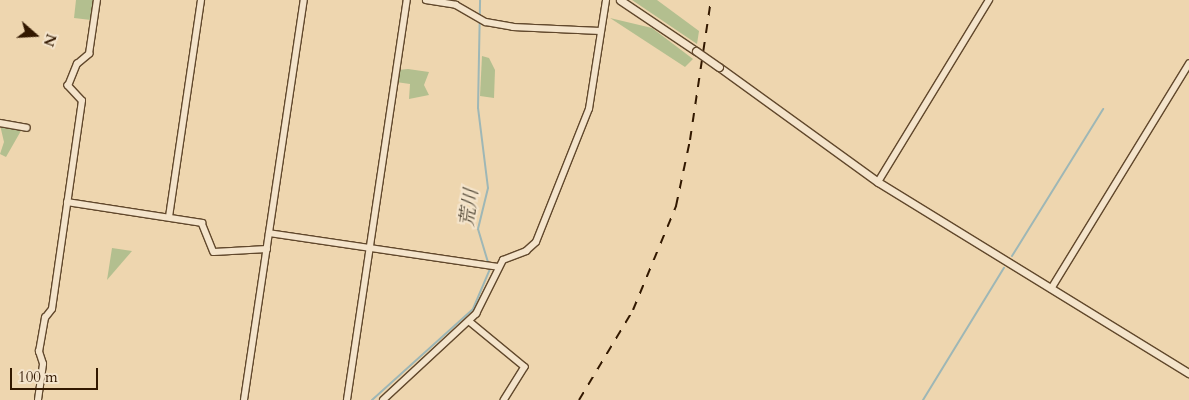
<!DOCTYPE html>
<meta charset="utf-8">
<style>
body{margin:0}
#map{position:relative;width:1189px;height:400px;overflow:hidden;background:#eed6af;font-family:Cardo,"Noto Serif JP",serif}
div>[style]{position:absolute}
.green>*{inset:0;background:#b3bf8f}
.stream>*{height:2px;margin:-1px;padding:0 1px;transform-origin:1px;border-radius:1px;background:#9eb7b6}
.roads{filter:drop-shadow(1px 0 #61482c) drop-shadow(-1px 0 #61482c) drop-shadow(0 1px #61482c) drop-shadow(0 -1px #61482c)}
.minor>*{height:5.5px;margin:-2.75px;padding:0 2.75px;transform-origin:2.75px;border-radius:2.75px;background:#f4e4cb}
.tertiary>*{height:7px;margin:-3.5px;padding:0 3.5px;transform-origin:3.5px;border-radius:3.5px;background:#f4e4cb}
.rail>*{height:2px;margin-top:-1px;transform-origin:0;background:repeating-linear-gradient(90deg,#321800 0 9px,transparent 0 18px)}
.bridges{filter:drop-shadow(1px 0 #61482c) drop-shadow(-1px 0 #61482c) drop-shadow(0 1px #61482c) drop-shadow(0 -1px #61482c)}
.tertiary-bridge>*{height:7px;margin:-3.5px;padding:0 3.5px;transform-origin:3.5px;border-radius:3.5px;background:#f4e4cb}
span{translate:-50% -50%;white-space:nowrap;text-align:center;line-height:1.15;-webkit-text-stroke:4.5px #f4e4cb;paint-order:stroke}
.water-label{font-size:19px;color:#524837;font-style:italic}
.north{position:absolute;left:10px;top:10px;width:50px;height:50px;-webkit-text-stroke:4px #f4e4cb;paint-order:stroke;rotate:109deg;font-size:14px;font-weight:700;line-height:20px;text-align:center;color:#321800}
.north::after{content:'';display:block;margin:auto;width:18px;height:22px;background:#321800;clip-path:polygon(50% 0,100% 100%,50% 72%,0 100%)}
.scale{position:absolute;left:10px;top:368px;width:88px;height:22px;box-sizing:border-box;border:2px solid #321800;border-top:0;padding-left:6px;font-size:15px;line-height:18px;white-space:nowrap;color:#321800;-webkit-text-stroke:4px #f4e4cb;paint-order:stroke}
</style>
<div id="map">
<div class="green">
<i style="clip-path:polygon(76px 0,95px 0,91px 20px,74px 18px)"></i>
<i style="clip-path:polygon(632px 0,657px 0,699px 31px,697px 44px)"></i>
<i style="clip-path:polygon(610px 18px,652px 28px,693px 59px,685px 67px)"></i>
<i style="clip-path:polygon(482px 56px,489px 58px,495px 70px,494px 98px,480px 96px)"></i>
<i style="clip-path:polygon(408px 69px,429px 72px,424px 85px,429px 95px,409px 99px,410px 84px,396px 82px,398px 70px)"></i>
<i style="clip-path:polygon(0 125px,22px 129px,6px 157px,0 154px,4px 142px)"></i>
<i style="clip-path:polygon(112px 248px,132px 251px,107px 280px)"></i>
</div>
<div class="stream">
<i style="left:1012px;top:256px;width:173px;rotate:-58.2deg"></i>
<i style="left:372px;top:400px;width:136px;rotate:-42deg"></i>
<i style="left:473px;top:309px;width:43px;rotate:-67deg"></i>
<i style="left:490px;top:269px;width:42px;rotate:-106.7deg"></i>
<i style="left:478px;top:229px;width:42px;rotate:-76.3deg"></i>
<i style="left:488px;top:188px;width:81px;rotate:-97.1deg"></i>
<i style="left:478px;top:108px;width:108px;rotate:-88.9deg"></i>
<i style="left:923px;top:400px;width:155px;rotate:-58.5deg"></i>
</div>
<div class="roads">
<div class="minor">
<i style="left:426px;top:0;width:30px;rotate:9deg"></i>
<i style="left:456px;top:5px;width:34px;rotate:30deg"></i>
<i style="left:486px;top:22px;width:27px;rotate:10deg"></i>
<i style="left:513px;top:27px;width:87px;rotate:2.6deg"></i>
<i style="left:0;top:123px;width:27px;rotate:10deg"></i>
<i style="left:878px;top:182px;width:213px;rotate:-58.6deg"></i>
<i style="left:67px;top:202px;width:137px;rotate:8.8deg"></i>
<i style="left:202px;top:223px;width:31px;rotate:68deg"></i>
<i style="left:214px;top:252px;width:53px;rotate:-3.2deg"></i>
<i style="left:169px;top:217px;width:219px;rotate:-81.6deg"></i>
<i style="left:269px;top:233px;width:232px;rotate:8.4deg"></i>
<i style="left:1051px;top:289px;width:264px;rotate:-58.5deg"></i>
<i style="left:469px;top:321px;width:72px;rotate:39.4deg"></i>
<i style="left:525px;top:367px;width:39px;rotate:122deg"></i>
<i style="left:38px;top:400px;width:36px;rotate:-82deg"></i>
<i style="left:43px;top:364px;width:13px;rotate:-108deg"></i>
<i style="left:39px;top:352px;width:35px;rotate:-80deg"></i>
<i style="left:45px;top:318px;width:11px;rotate:-52deg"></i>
<i style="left:52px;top:309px;width:210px;rotate:-81.8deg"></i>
<i style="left:82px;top:101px;width:21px;rotate:-133deg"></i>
<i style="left:68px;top:86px;width:24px;rotate:-68deg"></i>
<i style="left:77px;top:64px;width:16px;rotate:-40deg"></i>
<i style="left:89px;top:54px;width:55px;rotate:-81.6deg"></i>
<i style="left:244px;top:400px;width:404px;rotate:-81.5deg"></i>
<i style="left:347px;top:400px;width:404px;rotate:-81.5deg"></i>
<i style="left:383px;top:400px;width:127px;rotate:-42.8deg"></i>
<i style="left:476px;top:314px;width:60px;rotate:-63.4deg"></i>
<i style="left:503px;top:260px;width:25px;rotate:-21deg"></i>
<i style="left:526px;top:251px;width:13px;rotate:-42deg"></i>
<i style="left:536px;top:242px;width:143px;rotate:-68.3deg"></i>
<i style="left:589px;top:109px;width:110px;rotate:-81.1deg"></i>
</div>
<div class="tertiary">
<i style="left:620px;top:0;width:92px;rotate:33.9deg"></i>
<i style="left:719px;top:67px;width:196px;rotate:35.9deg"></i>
<i style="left:878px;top:182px;width:365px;rotate:31.6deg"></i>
</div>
</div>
<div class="rail">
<i style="left:579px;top:400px;width:105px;rotate:-59deg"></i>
<i style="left:633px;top:310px;width:113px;rotate:-67.5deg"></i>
<i style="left:676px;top:206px;width:67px;rotate:-78deg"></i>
<i style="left:690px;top:140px;width:142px;rotate:-81.5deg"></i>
</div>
<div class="bridges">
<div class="tertiary-bridge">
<i style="left:696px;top:51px;width:28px;rotate:35deg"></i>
</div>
</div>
<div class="water-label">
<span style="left:470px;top:208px;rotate:-83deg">荒川</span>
</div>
<div class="north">N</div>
<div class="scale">100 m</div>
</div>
